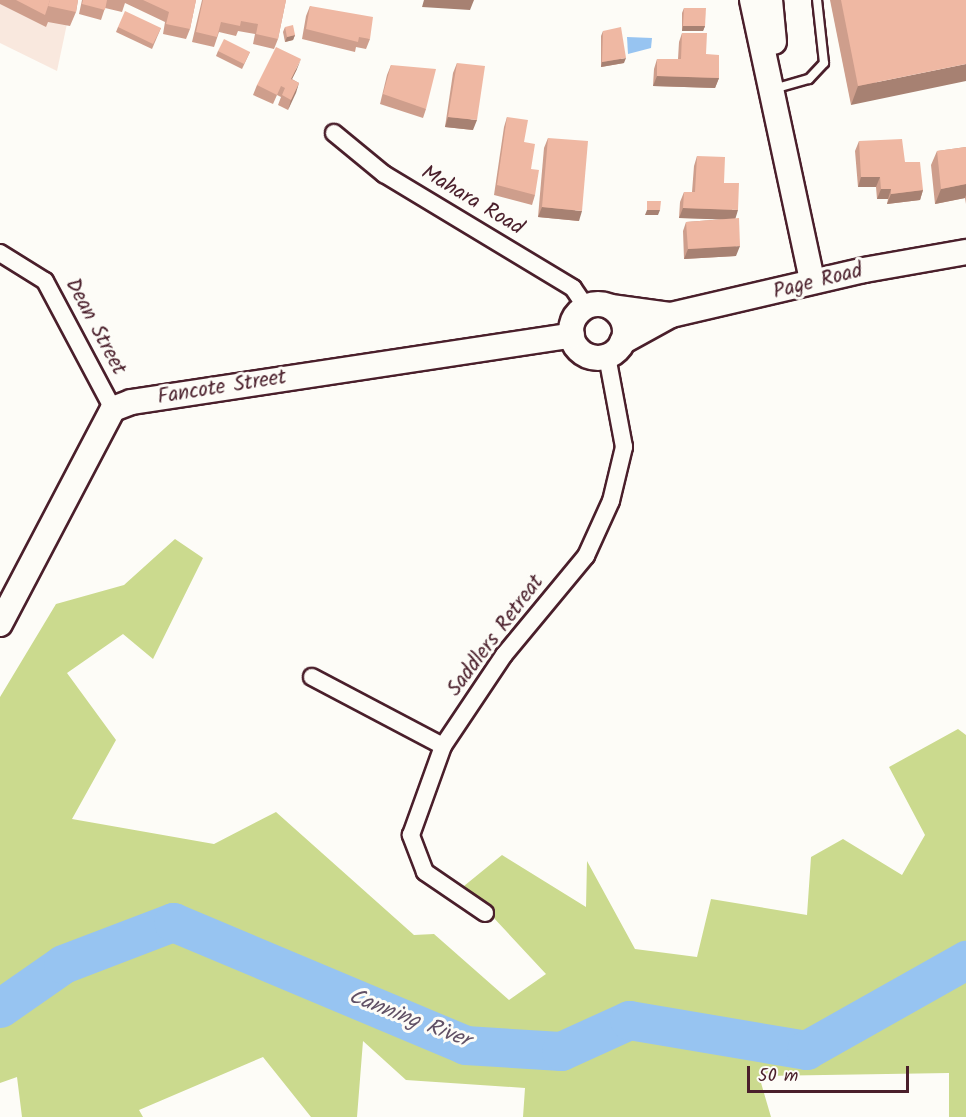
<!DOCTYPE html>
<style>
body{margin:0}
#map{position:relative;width:966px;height:1117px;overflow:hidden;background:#fdfcf7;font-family:Kalam,sans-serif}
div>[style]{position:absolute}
.built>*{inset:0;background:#f9e8de}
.green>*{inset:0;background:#cbda8e}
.water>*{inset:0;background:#97c4f1}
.river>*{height:39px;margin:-19.5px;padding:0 19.5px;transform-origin:19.5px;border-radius:19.5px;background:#97c4f1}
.roads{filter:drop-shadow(2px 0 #4a1f2b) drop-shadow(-2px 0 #4a1f2b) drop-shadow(0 2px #4a1f2b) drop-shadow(0 -2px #4a1f2b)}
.lane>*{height:8px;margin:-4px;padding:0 4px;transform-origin:4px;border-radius:4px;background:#fdfcf7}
.street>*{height:16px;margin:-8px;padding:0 8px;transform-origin:8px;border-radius:8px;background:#fdfcf7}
.secondary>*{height:24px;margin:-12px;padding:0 12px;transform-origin:12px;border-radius:12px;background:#fdfcf7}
.secondary>.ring{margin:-12px;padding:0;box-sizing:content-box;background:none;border:24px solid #fdfcf7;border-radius:50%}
.wall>*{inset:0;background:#ce9e8c}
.shaded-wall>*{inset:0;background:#a78172}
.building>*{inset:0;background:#efb8a3}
span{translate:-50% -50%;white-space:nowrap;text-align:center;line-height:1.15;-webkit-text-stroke:6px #fdfcf7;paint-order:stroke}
.street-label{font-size:21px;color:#4a1f2b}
.water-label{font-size:22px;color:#615166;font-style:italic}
.scale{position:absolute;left:747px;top:1066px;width:162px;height:27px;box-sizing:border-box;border:3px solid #4a1f2b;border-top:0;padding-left:8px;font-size:18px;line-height:21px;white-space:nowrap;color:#4a1f2b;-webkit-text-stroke:4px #fdfcf7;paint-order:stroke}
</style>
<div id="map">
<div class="built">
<i style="clip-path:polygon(0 0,72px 0,57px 71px,0 43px)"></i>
</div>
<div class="green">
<i style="clip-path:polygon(175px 539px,203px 558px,153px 659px,123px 634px,67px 673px,116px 740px,72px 819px,214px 844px,276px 812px,414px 935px,434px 934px,509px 1000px,546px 974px,464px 886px,502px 855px,586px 907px,587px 861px,635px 949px,697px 957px,711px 899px,807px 915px,811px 857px,843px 839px,902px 875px,925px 835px,889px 767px,958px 729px,966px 735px,966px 1117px,949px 1117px,949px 1073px,759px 1076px,771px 1117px,523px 1117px,525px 1088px,406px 1080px,363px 1041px,357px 1117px,311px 1117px,263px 1057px,139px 1110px,143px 1117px,22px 1117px,17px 1077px,0 1083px,0 697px,56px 604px,124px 585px)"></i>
</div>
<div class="water">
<i style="clip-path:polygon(627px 37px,652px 38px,651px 48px,628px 54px)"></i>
</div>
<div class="river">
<i style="left:0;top:1008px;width:77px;rotate:-34.9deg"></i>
<i style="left:63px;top:964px;width:118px;rotate:-20.9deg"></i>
<i style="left:173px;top:922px;width:317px;rotate:22.8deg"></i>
<i style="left:465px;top:1045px;width:96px;rotate:3.6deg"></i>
<i style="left:561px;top:1051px;width:75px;rotate:-24.5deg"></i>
<i style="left:629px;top:1020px;width:180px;rotate:9.6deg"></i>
<i style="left:806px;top:1050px;width:184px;rotate:-29.4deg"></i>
</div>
<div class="roads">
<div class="lane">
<i style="left:777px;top:88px;width:33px;rotate:-16deg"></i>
<i style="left:809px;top:79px;width:22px;rotate:-47deg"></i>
<i style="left:824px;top:63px;width:63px;rotate:-96.3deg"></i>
</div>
<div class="street">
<i style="left:334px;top:133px;width:65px;rotate:39.4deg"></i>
<i style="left:384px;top:174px;width:221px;rotate:31.1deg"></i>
<i style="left:573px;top:288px;width:23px;rotate:56deg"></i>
<i style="left:0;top:253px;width:53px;rotate:31.9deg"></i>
<i style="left:45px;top:281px;width:145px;rotate:62deg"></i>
<i style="left:312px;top:677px;width:148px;rotate:27.8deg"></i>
<i style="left:485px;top:913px;width:73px;rotate:-145.7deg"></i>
<i style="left:425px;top:872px;width:40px;rotate:-111deg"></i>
<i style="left:411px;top:835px;width:95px;rotate:-70.2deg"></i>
<i style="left:443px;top:746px;width:110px;rotate:-56.2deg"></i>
<i style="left:504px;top:655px;width:129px;rotate:-50.4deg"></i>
<i style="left:586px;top:556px;width:60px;rotate:-65.6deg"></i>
<i style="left:611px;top:501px;width:56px;rotate:-76.5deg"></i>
<i style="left:624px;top:447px;width:93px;rotate:-100.6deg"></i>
</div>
<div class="secondary">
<i style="left:752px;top:0;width:287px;rotate:77.9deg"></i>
<i style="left:770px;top:0;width:42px;rotate:84.6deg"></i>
<i class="ring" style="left:571px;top:304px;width:30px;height:30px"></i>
<i style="left:611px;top:307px;width:61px;rotate:7.6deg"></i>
<i style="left:622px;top:342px;width:56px;rotate:-28.9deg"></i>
<i style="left:671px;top:315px;width:198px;rotate:-13.1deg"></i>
<i style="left:864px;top:270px;width:104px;rotate:-10deg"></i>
<i style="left:0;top:624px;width:243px;rotate:-62.3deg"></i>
<i style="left:113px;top:409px;width:19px;rotate:-21deg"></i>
<i style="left:131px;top:402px;width:446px;rotate:-8.6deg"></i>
</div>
</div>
<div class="wall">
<i style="clip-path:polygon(0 0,78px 0,76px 12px,70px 26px,48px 22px,46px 27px,0 4px)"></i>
<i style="clip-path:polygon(82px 0,196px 0,190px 29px,186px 39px,163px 34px,165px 22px,125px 3px,122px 12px,105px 8px,101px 20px,79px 14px)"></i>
<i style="clip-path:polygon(202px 0,286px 0,278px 39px,274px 49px,253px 44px,255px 34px,238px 31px,236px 36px,219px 32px,214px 47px,192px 42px)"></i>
<i style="clip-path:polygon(830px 0,966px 0,851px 105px)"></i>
<i style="clip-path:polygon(310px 6px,370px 39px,366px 49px,356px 47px,355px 52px,302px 39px,306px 16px)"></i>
<i style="clip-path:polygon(684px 8px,705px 26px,703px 31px,682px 31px,682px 13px)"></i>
<i style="clip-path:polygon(118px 27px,161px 28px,152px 49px,116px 32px)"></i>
<i style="clip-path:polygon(285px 27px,295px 35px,293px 40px,285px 42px,283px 32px)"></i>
<i style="clip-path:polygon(603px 31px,624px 63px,601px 67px,601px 36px)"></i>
<i style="clip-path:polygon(682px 33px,706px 54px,719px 78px,715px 88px,653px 86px,654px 69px,657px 59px,678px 59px,679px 42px)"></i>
<i style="clip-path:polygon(218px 51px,250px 52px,242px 69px,216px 56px)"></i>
<i style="clip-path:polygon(457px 63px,473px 130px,445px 127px,453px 73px)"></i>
<i style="clip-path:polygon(391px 65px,426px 109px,423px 118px,380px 104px,387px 75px)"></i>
<i style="clip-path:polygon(297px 69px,292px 79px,299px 83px,288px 110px,278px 105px,281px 97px,277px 95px,273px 104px,253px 95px,257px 85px)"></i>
<i style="clip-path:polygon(507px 117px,524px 142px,531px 169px,535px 195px,532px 205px,494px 195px,504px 127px)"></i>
<i style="clip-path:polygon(548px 138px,579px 221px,538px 217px,544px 148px)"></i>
<i style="clip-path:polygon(859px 141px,905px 162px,923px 190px,920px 200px,887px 204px,888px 199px,877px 199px,876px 187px,858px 187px,855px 151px)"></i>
<i style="clip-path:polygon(966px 147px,966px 204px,965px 198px,935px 204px,931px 165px,937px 151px)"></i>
<i style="clip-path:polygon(697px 156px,724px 183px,735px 219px,736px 256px,684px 259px,683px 231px,686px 222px,725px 219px,679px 218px,680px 202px,684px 192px,692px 192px,694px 166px)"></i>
</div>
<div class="shaded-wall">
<i style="clip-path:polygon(424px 0,474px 0,470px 10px,422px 7px)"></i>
<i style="clip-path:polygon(683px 26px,705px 26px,703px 31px,682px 31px)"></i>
<i style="clip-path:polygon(295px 35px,293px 40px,285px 42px,287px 37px)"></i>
<i style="clip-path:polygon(626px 58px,624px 63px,601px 67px,602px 62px)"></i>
<i style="clip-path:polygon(301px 59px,297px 69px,287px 89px,291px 79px)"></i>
<i style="clip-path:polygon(966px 64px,966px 81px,851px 105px,858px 86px)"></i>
<i style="clip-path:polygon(657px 76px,719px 78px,715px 88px,653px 86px)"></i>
<i style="clip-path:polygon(299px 83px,296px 93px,288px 110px,291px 100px)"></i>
<i style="clip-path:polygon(448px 117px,477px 120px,473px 130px,445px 127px)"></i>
<i style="clip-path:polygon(861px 177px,880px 177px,876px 187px,858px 187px)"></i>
<i style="clip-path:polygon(966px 184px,966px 195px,965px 198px,935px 204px,941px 189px)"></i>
<i style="clip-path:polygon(881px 189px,891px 189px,888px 199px,877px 199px)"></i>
<i style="clip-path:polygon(923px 190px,920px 200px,887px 204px,891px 194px)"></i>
<i style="clip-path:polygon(542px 207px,582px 211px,579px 221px,538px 217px)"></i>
<i style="clip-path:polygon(683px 208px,738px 210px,735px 220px,679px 218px)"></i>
<i style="clip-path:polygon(647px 210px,660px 210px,658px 215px,645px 215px)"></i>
<i style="clip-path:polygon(740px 246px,736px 256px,684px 259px,688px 249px)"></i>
</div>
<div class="building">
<i style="clip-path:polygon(16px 0,50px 0,45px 15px)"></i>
<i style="clip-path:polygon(50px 0,78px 0,76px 12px,48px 6px)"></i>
<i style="clip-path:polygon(83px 0,107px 0,105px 10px,82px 4px)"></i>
<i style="clip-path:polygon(143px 0,196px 0,190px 29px,166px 24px,169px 12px)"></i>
<i style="clip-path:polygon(203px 0,286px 0,278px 39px,256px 34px,258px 24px,241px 21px,240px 26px,221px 22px,217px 37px,196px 32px)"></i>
<i style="clip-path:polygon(841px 0,966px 0,966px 64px,858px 86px)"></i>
<i style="clip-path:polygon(310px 6px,373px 17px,370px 39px,359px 37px,358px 42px,306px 29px)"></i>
<i style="clip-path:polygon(684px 8px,706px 8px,705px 26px,683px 26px)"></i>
<i style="clip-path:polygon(125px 11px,161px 28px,153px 44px,118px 27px)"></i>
<i style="clip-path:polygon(293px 25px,295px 35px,287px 37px,285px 27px)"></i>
<i style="clip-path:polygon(621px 27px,626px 58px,602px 62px,603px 31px)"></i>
<i style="clip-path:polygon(682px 33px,707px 33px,706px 54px,719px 55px,719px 78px,657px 76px,657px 59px,681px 59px)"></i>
<i style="clip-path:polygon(224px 39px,250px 52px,244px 64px,218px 51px)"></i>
<i style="clip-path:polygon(276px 47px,301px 59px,291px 79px,299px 83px,291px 100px,282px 95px,285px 88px,281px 86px,277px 95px,257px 85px)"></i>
<i style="clip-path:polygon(457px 63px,485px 66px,477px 120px,448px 117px)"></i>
<i style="clip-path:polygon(391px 65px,436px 69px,426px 109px,383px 94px)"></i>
<i style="clip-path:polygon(507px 117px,528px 120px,524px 142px,535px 144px,531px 169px,539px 170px,535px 195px,497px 185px)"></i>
<i style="clip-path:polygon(548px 138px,588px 141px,582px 211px,542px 207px)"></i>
<i style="clip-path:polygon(902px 139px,905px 162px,920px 162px,923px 190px,891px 194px,891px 189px,881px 189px,880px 177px,861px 177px,859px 141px)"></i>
<i style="clip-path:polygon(966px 147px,966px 184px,941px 189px,937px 151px)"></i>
<i style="clip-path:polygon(697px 156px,725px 157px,724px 183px,739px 183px,738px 210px,683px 208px,684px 192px,695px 192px)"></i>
<i style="clip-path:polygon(647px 201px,661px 201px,660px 210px,647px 210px)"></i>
<i style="clip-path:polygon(739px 218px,740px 246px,688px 249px,686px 222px)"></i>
</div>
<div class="street-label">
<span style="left:472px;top:201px;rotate:31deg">Mahara Road</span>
<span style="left:818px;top:282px;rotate:-14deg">Page Road</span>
<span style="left:95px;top:327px;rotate:62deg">Dean Street</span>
<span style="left:222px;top:388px;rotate:-9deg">Fancote Street</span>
<span style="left:496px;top:636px;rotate:-53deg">Saddlers Retreat</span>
</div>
<div class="water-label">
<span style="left:409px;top:1019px;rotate:21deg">Canning River</span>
</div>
<div class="scale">50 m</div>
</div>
